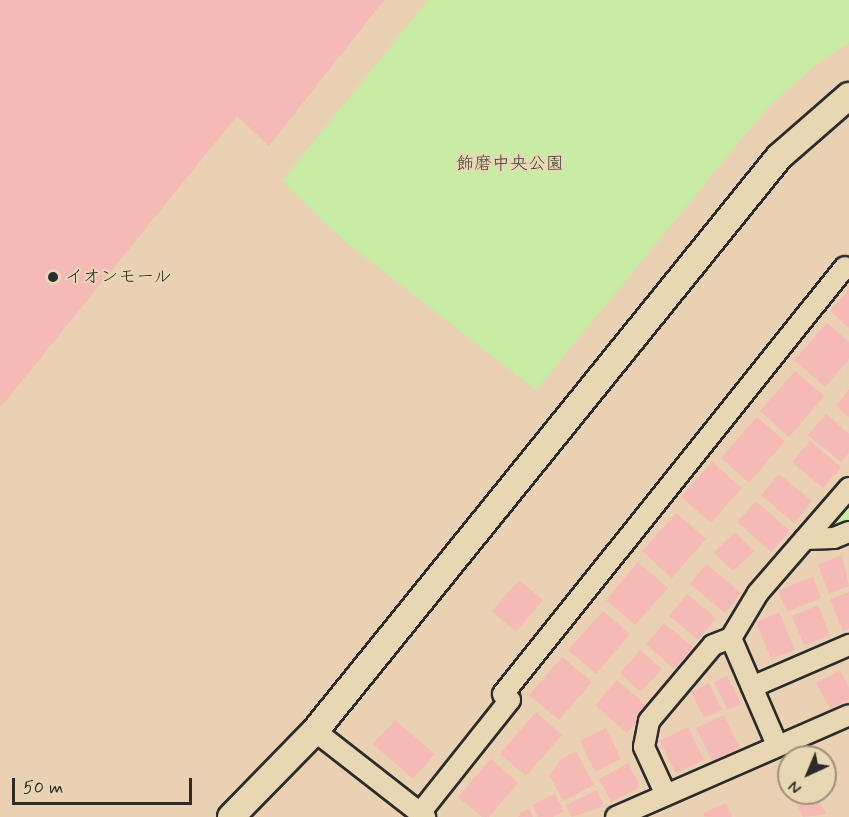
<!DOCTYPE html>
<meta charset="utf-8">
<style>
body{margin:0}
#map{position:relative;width:849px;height:817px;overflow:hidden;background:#ebd1b4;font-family:Mynerve,"Klee One",sans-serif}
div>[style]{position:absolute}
.green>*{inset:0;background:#c9eca5}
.building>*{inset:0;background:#f5b9b6}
.roads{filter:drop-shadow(2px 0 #2b2b2b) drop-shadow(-2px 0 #2b2b2b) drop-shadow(0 2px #2b2b2b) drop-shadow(0 -2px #2b2b2b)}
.minor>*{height:20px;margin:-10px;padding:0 10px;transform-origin:10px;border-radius:10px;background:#e9d7b4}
.tertiary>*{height:26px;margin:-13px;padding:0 13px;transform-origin:13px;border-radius:13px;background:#e9d7b4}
.dots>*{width:16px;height:16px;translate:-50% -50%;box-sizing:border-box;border:3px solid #e9d7b4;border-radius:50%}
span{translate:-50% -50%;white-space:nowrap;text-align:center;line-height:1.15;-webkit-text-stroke:4.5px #e9d7b4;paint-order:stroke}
.park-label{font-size:18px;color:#43483d}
.poi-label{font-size:18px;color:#2b2b2b}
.left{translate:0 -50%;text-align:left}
.north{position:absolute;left:777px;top:745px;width:60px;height:60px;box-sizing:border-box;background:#e9d7b4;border:2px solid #9d927d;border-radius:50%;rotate:224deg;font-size:16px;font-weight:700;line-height:24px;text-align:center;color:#2b2b2b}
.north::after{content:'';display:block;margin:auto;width:21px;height:27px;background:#2b2b2b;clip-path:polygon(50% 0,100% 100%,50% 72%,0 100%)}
.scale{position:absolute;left:12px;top:778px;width:180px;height:27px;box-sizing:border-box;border:3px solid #2b2b2b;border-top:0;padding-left:8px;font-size:18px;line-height:21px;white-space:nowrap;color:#2b2b2b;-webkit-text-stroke:4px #e9d7b4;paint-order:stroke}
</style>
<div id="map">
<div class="green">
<i style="clip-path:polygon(428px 0,849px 0,849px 43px,820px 61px,767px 108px,536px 390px,342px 239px,282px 181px)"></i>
<i style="clip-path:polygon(849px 505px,849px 524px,834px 523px)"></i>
</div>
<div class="building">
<i style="clip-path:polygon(0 0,384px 0,269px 146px,237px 116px,0 408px)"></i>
<i style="clip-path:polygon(849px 289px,849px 328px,830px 311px)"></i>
<i style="clip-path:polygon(827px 323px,849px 342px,849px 359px,825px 387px,794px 360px)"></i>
<i style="clip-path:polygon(795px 371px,824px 396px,789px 437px,760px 411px)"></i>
<i style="clip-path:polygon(849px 389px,849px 417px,836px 406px)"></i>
<i style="clip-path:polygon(826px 414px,849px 434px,849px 453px,841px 462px,808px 435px)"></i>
<i style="clip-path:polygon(757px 417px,785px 441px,749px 483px,721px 458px)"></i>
<i style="clip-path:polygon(810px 441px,841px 467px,823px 488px,792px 462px)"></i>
<i style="clip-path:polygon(712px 462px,742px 488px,711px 523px,681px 497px)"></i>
<i style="clip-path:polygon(779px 474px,812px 501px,794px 523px,761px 495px)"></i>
<i style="clip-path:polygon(756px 501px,790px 531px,771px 552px,737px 522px)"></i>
<i style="clip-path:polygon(676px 513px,706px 539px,672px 578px,642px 551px)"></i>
<i style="clip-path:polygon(735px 532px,754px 551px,733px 571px,714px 553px)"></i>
<i style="clip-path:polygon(842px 555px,849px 586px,829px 594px,818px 565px)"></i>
<i style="clip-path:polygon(638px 562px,668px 588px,635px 625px,606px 600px)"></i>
<i style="clip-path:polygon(706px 564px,741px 593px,725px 613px,690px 584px)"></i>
<i style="clip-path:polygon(813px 576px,821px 598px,787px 612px,778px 591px)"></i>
<i style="clip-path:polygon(519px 580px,543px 600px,516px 632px,492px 611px)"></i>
<i style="clip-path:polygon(849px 592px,849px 629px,843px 632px,830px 599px)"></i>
<i style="clip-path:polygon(687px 594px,716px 618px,698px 640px,669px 616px)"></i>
<i style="clip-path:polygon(818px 605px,830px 635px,804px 645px,792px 616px)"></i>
<i style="clip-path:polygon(603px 611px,630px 634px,596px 674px,568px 650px)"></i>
<i style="clip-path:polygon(779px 612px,795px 650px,771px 659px,756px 622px)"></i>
<i style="clip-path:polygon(664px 623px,693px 647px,674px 669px,646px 644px)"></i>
<i style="clip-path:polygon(640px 650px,662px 669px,641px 692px,620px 673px)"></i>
<i style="clip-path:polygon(562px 657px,592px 682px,559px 720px,529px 695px)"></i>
<i style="clip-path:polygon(840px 670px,849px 687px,849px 699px,830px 709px,816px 683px)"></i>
<i style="clip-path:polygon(727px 676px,741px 704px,728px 710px,714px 682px)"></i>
<i style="clip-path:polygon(617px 680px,649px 708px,627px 733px,595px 705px)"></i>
<i style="clip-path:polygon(709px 683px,722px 710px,704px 718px,691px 692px)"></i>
<i style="clip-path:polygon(536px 712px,562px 735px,526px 776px,500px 754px)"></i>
<i style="clip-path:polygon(724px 715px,740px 748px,712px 761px,696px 728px)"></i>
<i style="clip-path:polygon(395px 720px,435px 754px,413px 779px,373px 744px)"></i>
<i style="clip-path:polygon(688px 727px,704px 760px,676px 773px,660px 741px)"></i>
<i style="clip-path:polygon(606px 728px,621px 759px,595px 772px,580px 741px)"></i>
<i style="clip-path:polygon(576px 751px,594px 785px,563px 801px,550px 776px,560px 760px)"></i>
<i style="clip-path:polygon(491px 759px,518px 783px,489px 817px,482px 817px,458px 797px)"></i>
<i style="clip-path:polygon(628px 763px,640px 787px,611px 802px,599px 779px)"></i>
<i style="clip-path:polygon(597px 790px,604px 806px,572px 817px,566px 805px)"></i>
<i style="clip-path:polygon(791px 793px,816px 793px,826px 814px,803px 817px)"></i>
<i style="clip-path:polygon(555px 794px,564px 811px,553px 817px,538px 817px,532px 805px)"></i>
<i style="clip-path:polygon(726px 803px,732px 817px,705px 817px,703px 813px)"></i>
<i style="clip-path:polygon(529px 809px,533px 817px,518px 817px,522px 812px)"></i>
</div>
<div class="roads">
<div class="minor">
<i style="left:805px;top:539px;width:29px;rotate:-2deg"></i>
<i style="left:834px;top:538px;width:16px;rotate:-22deg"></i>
<i style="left:752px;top:687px;width:106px;rotate:-23.4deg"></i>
<i style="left:315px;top:731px;width:140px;rotate:38deg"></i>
<i style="left:777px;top:745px;width:116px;rotate:-113.3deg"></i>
<i style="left:731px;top:638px;width:52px;rotate:-59deg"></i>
<i style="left:758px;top:593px;width:139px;rotate:-49.1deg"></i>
<i style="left:666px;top:795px;width:53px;rotate:-114.6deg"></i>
<i style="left:644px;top:747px;width:26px;rotate:-79deg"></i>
<i style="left:649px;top:721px;width:99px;rotate:-49.9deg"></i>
<i style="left:713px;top:645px;width:19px;rotate:-21deg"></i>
<i style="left:420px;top:813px;width:144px;rotate:-51.5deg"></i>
<i style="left:510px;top:700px;width:9px;rotate:-139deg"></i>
<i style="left:503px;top:694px;width:547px;rotate:-51.31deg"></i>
<i style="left:616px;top:817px;width:254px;rotate:-23.6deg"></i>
</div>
<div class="tertiary">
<i style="left:231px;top:817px;width:120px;rotate:-45.7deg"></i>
<i style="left:315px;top:731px;width:738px;rotate:-51.05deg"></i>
<i style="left:779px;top:157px;width:93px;rotate:-41.1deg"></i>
</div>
</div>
<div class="dots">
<i style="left:53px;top:277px;background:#2b2b2b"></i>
</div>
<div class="park-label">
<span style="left:510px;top:164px">飾磨中央公園</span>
</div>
<div class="poi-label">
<span class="left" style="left:65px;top:277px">イオンモール</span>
</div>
<div class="north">N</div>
<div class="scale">50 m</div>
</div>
